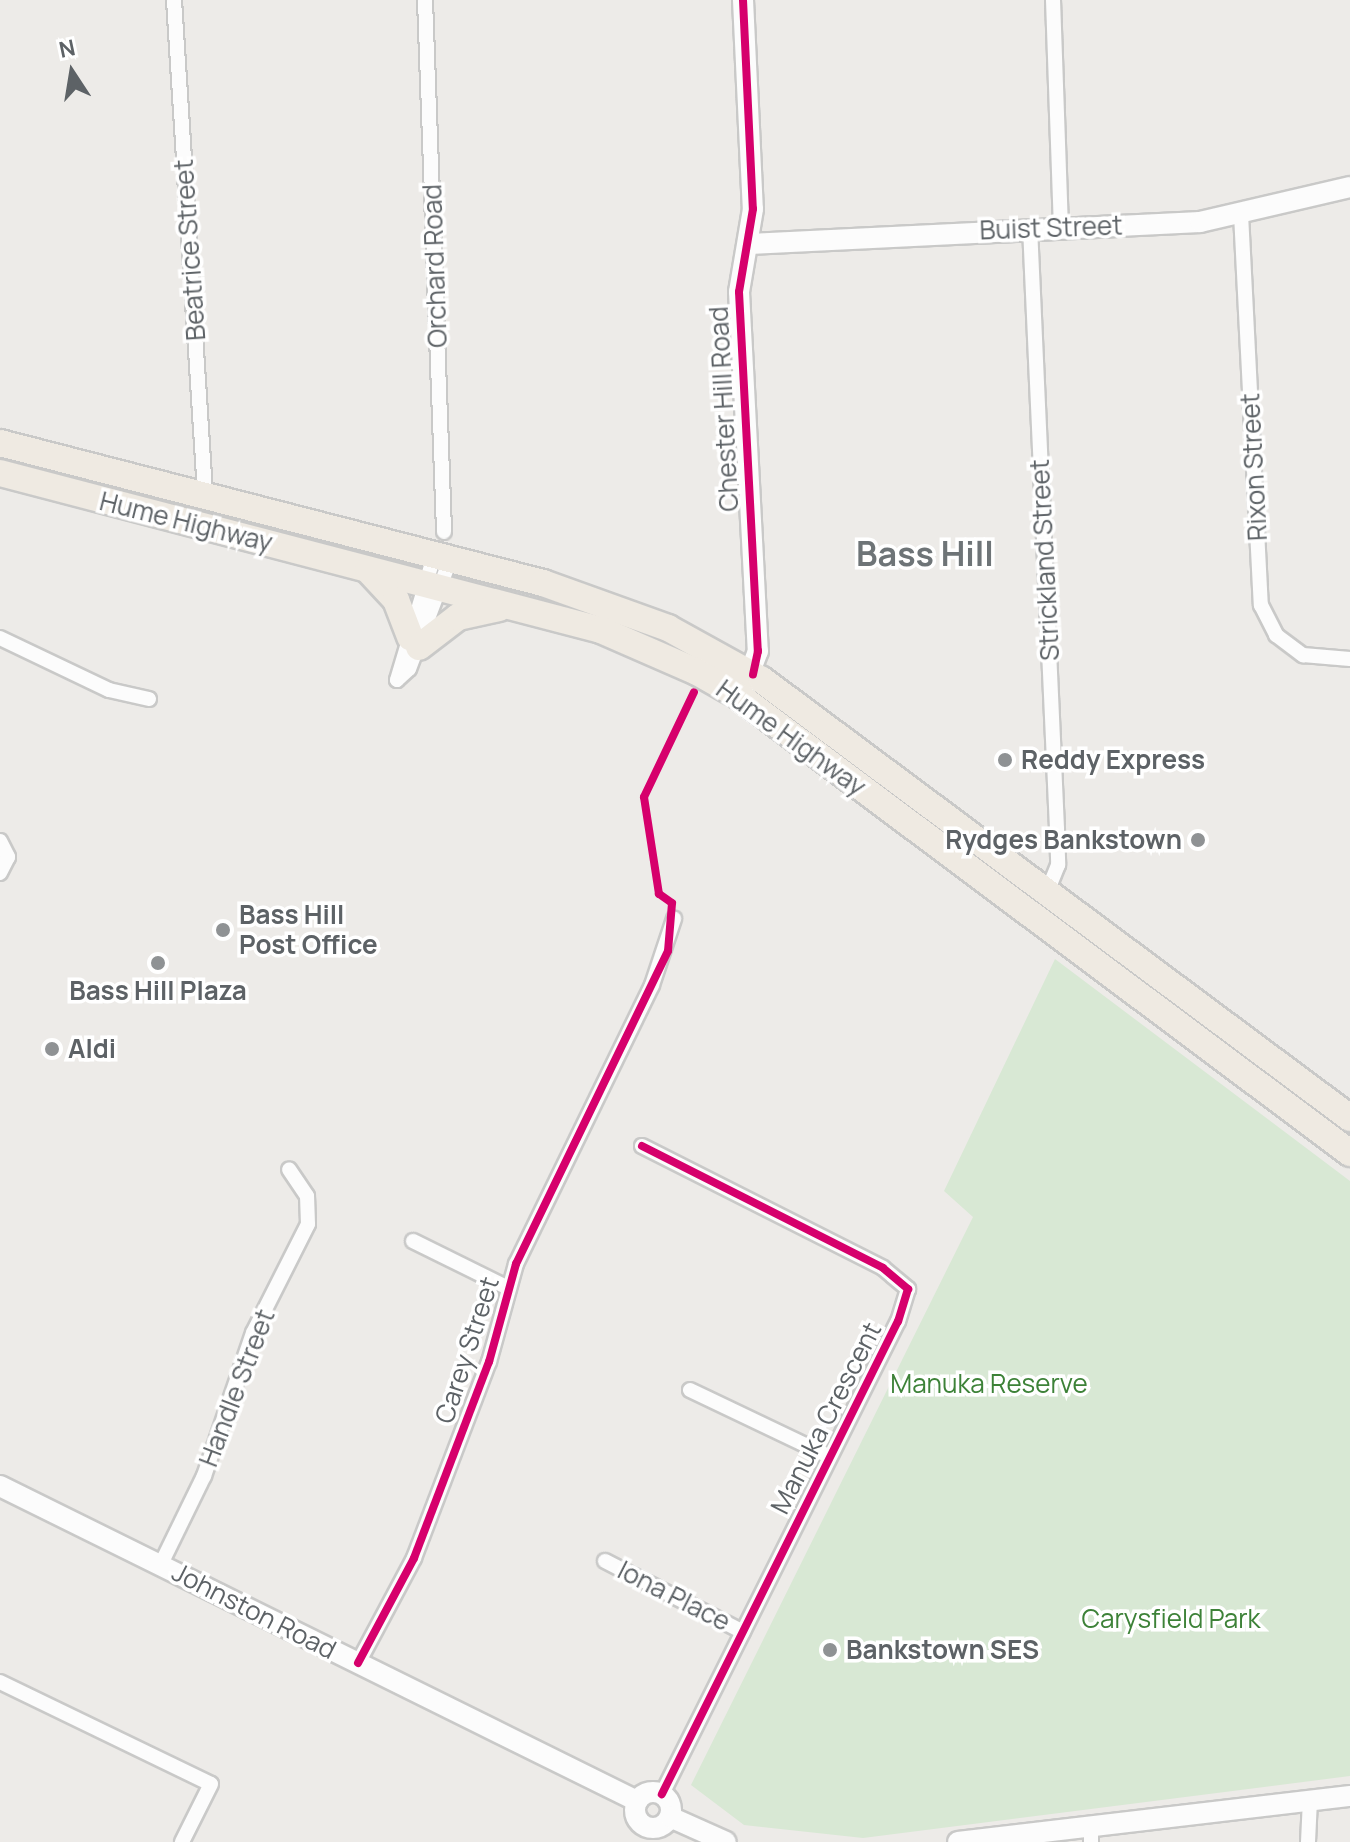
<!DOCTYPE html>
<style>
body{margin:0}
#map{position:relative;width:1350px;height:1842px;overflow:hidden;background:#edebe8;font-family:Manrope,sans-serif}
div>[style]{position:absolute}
.green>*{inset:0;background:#d8e8d4}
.roads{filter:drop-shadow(2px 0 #c9c9c8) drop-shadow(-2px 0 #c9c9c8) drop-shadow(0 2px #c9c9c8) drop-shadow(0 -2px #c9c9c8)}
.street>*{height:14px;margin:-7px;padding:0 7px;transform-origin:7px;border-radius:7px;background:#fcfcfc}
.secondary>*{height:20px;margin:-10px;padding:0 10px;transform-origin:10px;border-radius:10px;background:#fcfcfc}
.secondary>.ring{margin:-10px;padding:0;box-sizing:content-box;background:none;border:20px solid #fcfcfc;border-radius:50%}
.highway>*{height:26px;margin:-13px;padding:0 13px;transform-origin:13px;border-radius:13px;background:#efeae2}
.cycleway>*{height:8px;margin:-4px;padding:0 4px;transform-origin:4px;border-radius:4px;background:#d6006c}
.dots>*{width:22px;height:22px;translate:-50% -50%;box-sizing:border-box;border:4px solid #fff;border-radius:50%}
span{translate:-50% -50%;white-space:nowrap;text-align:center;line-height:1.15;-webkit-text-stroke:7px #fff;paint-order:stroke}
.street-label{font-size:26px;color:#5d6266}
.poi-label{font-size:26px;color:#5d6266;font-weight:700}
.left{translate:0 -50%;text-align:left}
.right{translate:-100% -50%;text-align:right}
.park-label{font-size:26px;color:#3d8238}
.district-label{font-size:34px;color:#6e7477;font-weight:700}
.north{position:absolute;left:32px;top:32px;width:80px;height:80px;-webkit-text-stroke:6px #fff;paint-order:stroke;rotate:348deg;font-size:22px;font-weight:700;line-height:32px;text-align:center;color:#5d6266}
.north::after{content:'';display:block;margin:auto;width:28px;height:36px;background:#5d6266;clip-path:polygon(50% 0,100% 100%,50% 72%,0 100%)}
</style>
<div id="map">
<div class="green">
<i style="clip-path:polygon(1055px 959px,1350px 1181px,1350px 1776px,863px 1838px,744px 1825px,691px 1785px,973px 1217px,944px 1191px)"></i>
</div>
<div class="roads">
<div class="street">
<i style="left:174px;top:0;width:500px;rotate:86.4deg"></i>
<i style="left:425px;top:0;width:532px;rotate:87.95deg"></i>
<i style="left:1053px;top:0;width:226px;rotate:88deg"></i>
<i style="left:1241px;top:214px;width:392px;rotate:87.1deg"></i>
<i style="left:1261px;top:605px;width:34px;rotate:63deg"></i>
<i style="left:1276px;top:635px;width:34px;rotate:37deg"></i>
<i style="left:1303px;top:655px;width:47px;rotate:4.9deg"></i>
<i style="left:1030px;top:227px;width:603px;rotate:87.43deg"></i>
<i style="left:1057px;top:829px;width:36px;rotate:88deg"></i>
<i style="left:1058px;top:865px;width:29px;rotate:112deg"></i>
<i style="left:0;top:638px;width:121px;rotate:25.5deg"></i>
<i style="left:109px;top:690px;width:41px;rotate:12.7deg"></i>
<i style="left:397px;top:680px;width:16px;rotate:-43deg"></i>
<i style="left:409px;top:669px;width:116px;rotate:-69.4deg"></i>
<i style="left:397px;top:680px;width:129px;rotate:-73.4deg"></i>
<i style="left:0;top:841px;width:18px;rotate:63deg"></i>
<i style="left:8px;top:857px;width:18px;rotate:117deg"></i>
<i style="left:642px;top:1146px;width:270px;rotate:26.8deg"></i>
<i style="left:883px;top:1268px;width:33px;rotate:40deg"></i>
<i style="left:908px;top:1289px;width:34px;rotate:107deg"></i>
<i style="left:898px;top:1321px;width:529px;rotate:116.52deg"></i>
<i style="left:413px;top:1241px;width:106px;rotate:26.3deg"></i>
<i style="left:690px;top:1390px;width:151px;rotate:25.5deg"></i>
<i style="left:605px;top:1561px;width:155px;rotate:27.2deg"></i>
<i style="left:161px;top:1564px;width:98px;rotate:-64deg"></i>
<i style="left:204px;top:1476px;width:151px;rotate:-71.1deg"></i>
<i style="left:253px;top:1333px;width:122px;rotate:-63.2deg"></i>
<i style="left:308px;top:1224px;width:28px;rotate:-92deg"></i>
<i style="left:307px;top:1196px;width:32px;rotate:-124deg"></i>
<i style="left:358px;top:1663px;width:119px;rotate:-61.9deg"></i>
<i style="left:414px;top:1558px;width:210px;rotate:-69.1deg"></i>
<i style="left:489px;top:1362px;width:102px;rotate:-74.6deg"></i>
<i style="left:516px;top:1264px;width:310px;rotate:-64deg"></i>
<i style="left:652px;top:985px;width:70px;rotate:-71.6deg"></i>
<i style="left:0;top:1682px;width:234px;rotate:25.8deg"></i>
<i style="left:211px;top:1784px;width:65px;rotate:116.6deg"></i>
<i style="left:1091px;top:1842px;width:17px;rotate:-90deg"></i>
<i style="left:1308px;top:1842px;width:42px;rotate:-87.3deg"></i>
</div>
<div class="secondary">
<i style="left:743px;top:0;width:209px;rotate:87.3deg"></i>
<i style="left:753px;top:209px;width:84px;rotate:99.6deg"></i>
<i style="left:739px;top:292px;width:360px;rotate:87deg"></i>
<i style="left:758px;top:651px;width:39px;rotate:111deg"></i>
<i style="left:749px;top:244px;width:452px;rotate:-2.8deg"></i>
<i style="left:1200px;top:222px;width:154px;rotate:-13.1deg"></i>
<i style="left:0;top:1486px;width:711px;rotate:26.31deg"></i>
<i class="ring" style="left:635px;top:1792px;width:16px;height:16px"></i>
<i style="left:670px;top:1817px;width:61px;rotate:24.1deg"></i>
<i style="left:958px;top:1842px;width:395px;rotate:-6.7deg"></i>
</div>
<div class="highway">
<i style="left:0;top:443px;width:561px;rotate:14.46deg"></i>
<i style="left:543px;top:583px;width:133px;rotate:19.8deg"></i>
<i style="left:668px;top:628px;width:107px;rotate:29deg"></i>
<i style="left:762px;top:680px;width:733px;rotate:36.68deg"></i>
<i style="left:0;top:473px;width:621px;rotate:14.64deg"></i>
<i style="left:601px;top:630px;width:105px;rotate:23.6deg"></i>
<i style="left:697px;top:672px;width:48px;rotate:29.7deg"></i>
<i style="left:739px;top:696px;width:763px;rotate:36.79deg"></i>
<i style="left:368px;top:570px;width:41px;rotate:47deg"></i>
<i style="left:396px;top:600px;width:40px;rotate:69deg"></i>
<i style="left:419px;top:647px;width:49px;rotate:-37.6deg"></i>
<i style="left:458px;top:617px;width:42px;rotate:-12.4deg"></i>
</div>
</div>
<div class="cycleway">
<i style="left:743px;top:0;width:209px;rotate:87.3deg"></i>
<i style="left:753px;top:209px;width:84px;rotate:99.6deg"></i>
<i style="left:739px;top:292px;width:360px;rotate:87deg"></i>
<i style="left:758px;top:651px;width:24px;rotate:102deg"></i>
<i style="left:642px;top:1146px;width:270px;rotate:26.8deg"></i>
<i style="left:883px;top:1268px;width:33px;rotate:40deg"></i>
<i style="left:908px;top:1289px;width:34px;rotate:107deg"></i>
<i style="left:898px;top:1321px;width:529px;rotate:116.52deg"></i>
<i style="left:358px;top:1663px;width:119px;rotate:-61.9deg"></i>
<i style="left:414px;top:1558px;width:210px;rotate:-69.1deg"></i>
<i style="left:489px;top:1362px;width:102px;rotate:-74.6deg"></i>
<i style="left:516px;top:1264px;width:348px;rotate:-64.1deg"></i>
<i style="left:668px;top:951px;width:48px;rotate:-85.2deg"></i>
<i style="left:672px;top:903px;width:16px;rotate:-145deg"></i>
<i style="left:659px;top:894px;width:98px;rotate:-98.8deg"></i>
<i style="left:644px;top:797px;width:116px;rotate:-64.5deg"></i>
</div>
<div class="dots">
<i style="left:1005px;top:760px;background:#8f9294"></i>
<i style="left:1198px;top:840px;background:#8f9294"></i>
<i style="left:223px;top:930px;background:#8f9294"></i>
<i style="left:158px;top:963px;background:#8f9294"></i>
<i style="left:52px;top:1049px;background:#8f9294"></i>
<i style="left:830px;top:1650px;background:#8f9294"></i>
</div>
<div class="street-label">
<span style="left:1051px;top:228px;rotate:-2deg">Buist Street</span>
<span style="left:190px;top:250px;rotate:-94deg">Beatrice Street</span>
<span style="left:435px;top:266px;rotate:-92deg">Orchard Road</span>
<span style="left:724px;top:409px;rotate:-93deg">Chester Hill Road</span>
<span style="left:1254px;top:467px;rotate:-93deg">Rixon Street</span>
<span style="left:186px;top:522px;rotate:14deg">Hume Highway</span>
<span style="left:1045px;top:560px;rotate:-93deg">Strickland Street</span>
<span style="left:791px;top:738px;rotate:36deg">Hume Highway</span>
<span style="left:467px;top:1350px;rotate:-72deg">Carey Street</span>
<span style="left:237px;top:1388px;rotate:-69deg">Handle Street</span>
<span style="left:826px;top:1418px;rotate:-63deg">Manuka Crescent</span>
<span style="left:674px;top:1596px;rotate:27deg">Iona Place</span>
<span style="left:254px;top:1611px;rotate:27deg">Johnston Road</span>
</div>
<div class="poi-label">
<span class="left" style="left:1021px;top:760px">Reddy Express</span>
<span class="right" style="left:1182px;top:840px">Rydges Bankstown</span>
<span class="left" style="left:239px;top:930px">Bass Hill<br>Post Office</span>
<span style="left:158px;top:991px">Bass Hill Plaza</span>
<span class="left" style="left:68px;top:1049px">Aldi</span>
<span class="left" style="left:846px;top:1650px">Bankstown SES</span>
</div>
<div class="park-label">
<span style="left:989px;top:1384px">Manuka Reserve</span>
<span style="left:1171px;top:1619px">Carysfield Park</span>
</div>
<div class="district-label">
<span style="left:925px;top:554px">Bass Hill</span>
</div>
<div class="north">N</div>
</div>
